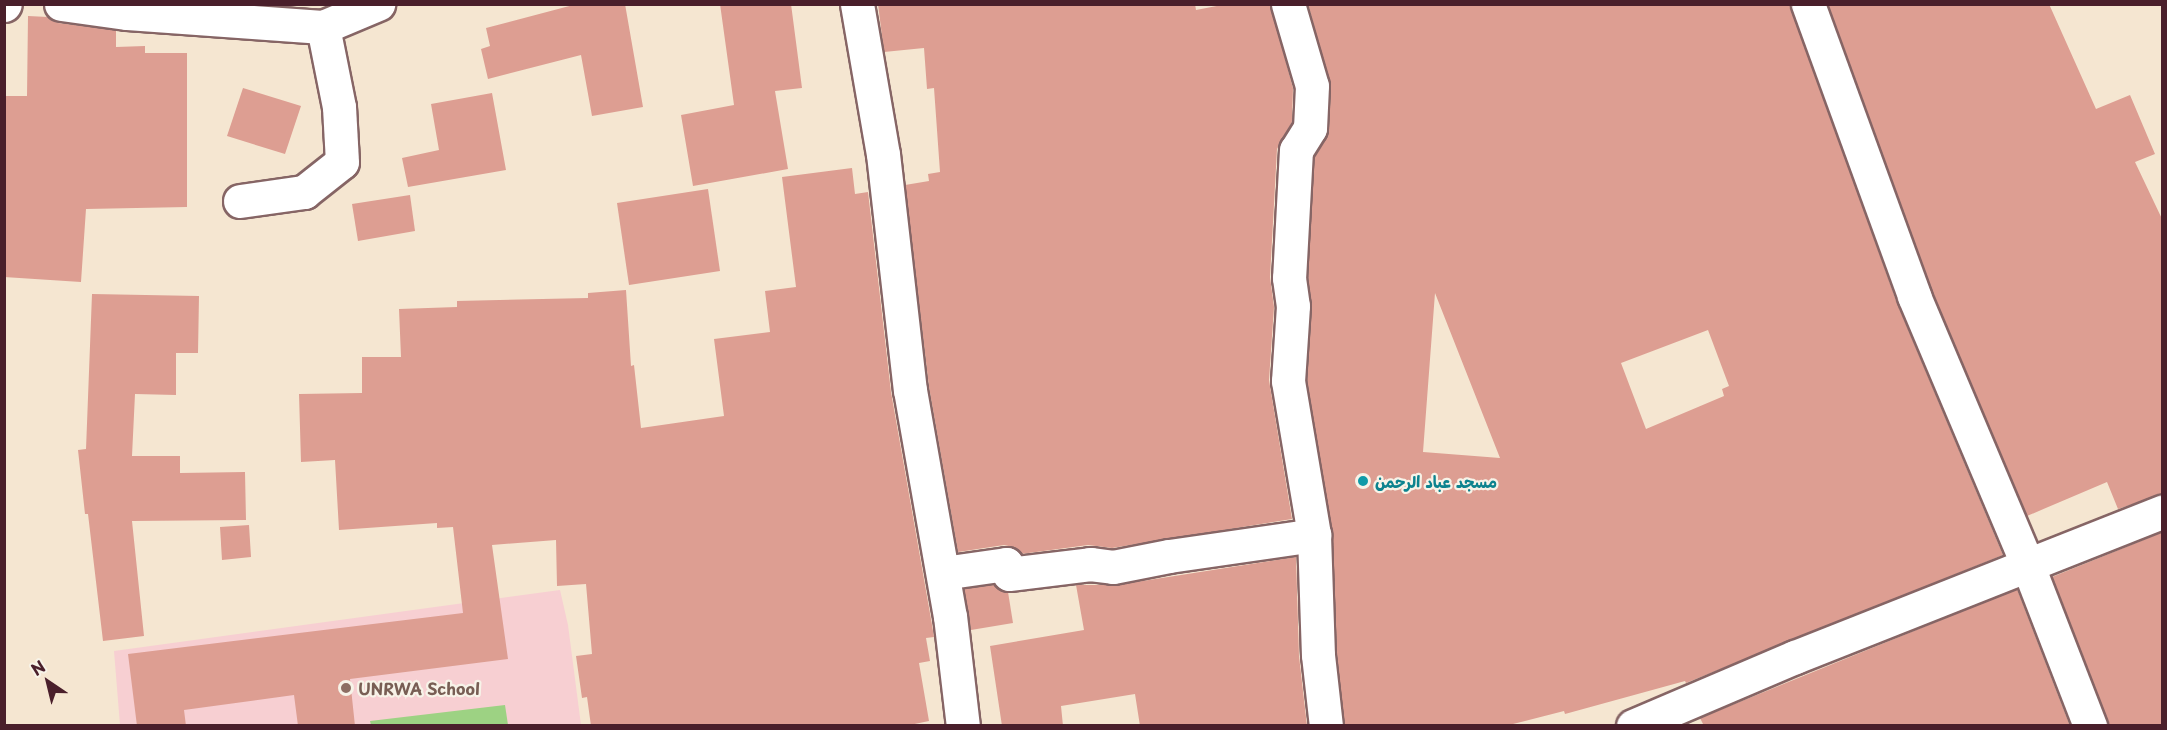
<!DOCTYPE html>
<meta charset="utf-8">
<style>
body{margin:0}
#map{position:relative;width:2167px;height:730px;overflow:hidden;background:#f5e6d1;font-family:"Playpen Sans","Playpen Sans Arabic",sans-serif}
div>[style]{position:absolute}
.built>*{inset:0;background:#f7cfd2}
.green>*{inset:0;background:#9dd283}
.building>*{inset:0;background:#dd9e92}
.roads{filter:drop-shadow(2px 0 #866565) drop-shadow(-2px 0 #866565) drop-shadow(0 2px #866565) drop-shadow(0 -2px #866565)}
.minor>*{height:33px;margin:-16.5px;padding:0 16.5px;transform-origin:16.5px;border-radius:16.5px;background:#fff}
.dots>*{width:16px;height:16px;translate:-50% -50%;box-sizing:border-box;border:3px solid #f7f3e8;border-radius:50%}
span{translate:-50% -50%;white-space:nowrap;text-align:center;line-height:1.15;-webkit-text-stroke:4.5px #f7f3e8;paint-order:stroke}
.culture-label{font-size:16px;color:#0d838f;font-weight:700}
.left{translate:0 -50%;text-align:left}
.education-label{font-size:16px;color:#785e54;font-weight:700}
.frame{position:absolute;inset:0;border:6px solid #4a1f2b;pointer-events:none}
.north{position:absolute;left:18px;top:652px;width:60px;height:60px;-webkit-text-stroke:4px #f7f3e8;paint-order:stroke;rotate:325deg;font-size:16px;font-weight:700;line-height:24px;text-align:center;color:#4a1f2b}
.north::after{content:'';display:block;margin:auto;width:21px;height:27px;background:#4a1f2b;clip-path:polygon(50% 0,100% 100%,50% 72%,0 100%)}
</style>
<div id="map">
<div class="built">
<i style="clip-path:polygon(560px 590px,568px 625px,581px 725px,120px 725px,114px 651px)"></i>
</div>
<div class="green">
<i style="clip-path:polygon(505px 705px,508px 725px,371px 725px,370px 721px)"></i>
</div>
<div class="building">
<i style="clip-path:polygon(577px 4px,625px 4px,643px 107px,592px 116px,581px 55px,488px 79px,481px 49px,490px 46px,486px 28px)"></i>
<i style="clip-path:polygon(720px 4px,791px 4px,802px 88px,775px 91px,788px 169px,693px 186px,681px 115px,734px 105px)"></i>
<i style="clip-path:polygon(878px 4px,1195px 4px,1196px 10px,1227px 4px,1270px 4px,1293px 88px,1292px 122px,1277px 149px,1270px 277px,1274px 307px,1269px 380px,1292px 519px,1112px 548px,1088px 545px,1021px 554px,1013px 547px,1004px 545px,958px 552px,929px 387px,905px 185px,929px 181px,928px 174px,940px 172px,934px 88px,927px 89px,924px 48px,884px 52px)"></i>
<i style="clip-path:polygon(evenodd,1308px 4px,1790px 4px,1897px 303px,2003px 555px,1686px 683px,1685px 681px,1565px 714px,1564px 711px,1505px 726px,1344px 726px,1337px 654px,1332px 532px,1307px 380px,1312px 307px,1308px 277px,1314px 156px,1329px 129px,1331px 87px,1308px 4px,1435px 293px,1500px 458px,1423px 452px,1435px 293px,1308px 4px,1708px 330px,1729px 386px,1722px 389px,1724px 396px,1646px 429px,1621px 363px,1708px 330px)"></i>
<i style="clip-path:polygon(1828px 4px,2049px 4px,2096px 109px,2130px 95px,2155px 154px,2135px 162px,2163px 221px,2163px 494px,2118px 509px,2107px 482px,2027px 516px,1931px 289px)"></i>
<i style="clip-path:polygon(28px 16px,48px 17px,58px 23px,116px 30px,116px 47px,145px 46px,145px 53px,187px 53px,187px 207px,86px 209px,81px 282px,4px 277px,4px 96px,27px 96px)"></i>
<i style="clip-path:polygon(243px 88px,301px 106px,285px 154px,227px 136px)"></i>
<i style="clip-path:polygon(492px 93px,506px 170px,408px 187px,402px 158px,439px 150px,431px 104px)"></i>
<i style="clip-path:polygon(852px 168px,855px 194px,868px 192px,891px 392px,931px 619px,934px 637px,926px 638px,930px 661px,919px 663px,929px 721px,905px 726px,591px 726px,587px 697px,582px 698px,576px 656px,592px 654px,586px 584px,557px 586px,556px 540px,492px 545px,508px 659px,350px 679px,355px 726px,298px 726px,294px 695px,184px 710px,186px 726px,137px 726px,128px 654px,463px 613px,453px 527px,437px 528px,437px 523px,339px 530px,335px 460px,301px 462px,299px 394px,362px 393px,362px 357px,401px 357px,399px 309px,457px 307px,457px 301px,588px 298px,588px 293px,626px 290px,631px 366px,634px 365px,641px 428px,724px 416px,714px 339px,770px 332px,765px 291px,796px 287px,782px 177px)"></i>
<i style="clip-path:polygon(708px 189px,720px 271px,629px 285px,617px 203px)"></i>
<i style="clip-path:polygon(410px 195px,415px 231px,358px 241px,352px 204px)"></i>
<i style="clip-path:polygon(92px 294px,199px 296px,198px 353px,176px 353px,176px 395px,135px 394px,132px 456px,180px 456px,180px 473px,245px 472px,246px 520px,132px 521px,144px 636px,103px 641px,88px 514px,85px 514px,78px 450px,86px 449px)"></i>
<i style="clip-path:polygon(249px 525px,251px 557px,222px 560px,220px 527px)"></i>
<i style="clip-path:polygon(2163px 532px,2163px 726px,2108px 726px,2052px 577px)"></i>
<i style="clip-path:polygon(1296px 557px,1299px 656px,1307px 726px,1140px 726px,1135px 694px,1061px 706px,1063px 726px,1002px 726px,990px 646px,1084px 630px,1076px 585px,1117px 585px)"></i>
<i style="clip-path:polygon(994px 585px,1008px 592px,1013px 623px,971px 630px,964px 589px)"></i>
<i style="clip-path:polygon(2017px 589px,2070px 726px,1704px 726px,1700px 718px)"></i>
</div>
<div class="roads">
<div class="minor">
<i style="left:61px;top:4px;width:67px;rotate:7.8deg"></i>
<i style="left:127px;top:13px;width:196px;rotate:4.1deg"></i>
<i style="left:857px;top:4px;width:152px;rotate:80.2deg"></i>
<i style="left:883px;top:154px;width:238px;rotate:83.5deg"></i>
<i style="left:910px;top:390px;width:230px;rotate:80deg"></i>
<i style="left:950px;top:616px;width:111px;rotate:83.3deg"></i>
<i style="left:1288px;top:4px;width:85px;rotate:73.7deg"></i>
<i style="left:1312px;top:86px;width:42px;rotate:92.7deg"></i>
<i style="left:1310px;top:128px;width:26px;rotate:122deg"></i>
<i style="left:1296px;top:150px;width:128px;rotate:93.1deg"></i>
<i style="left:1289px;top:278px;width:28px;rotate:82deg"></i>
<i style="left:1293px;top:306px;width:75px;rotate:93.8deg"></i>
<i style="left:1288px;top:381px;width:156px;rotate:80.4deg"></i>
<i style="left:1314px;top:535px;width:120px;rotate:88.1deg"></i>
<i style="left:1318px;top:655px;width:71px;rotate:83.6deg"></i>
<i style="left:1808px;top:4px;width:311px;rotate:70deg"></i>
<i style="left:1914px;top:296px;width:293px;rotate:67.1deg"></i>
<i style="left:2028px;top:566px;width:172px;rotate:68.8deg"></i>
<i style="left:4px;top:5px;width:1px;rotate:-45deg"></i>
<i style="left:240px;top:201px;width:65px;rotate:-8deg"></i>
<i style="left:304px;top:192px;width:48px;rotate:-38.3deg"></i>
<i style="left:342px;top:162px;width:55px;rotate:-93.1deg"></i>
<i style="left:339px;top:107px;width:82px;rotate:-101.3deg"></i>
<i style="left:323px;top:27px;width:60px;rotate:-22.7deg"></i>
<i style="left:943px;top:573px;width:64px;rotate:-8.1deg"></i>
<i style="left:1006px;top:564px;width:10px;rotate:73deg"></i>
<i style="left:1009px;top:574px;width:82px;rotate:-7deg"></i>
<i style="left:1090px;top:564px;width:23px;rotate:7deg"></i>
<i style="left:1113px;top:567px;width:57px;rotate:-11.1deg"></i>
<i style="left:1169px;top:556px;width:147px;rotate:-8.2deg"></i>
<i style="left:1633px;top:726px;width:176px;rotate:-23.1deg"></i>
<i style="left:1795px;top:657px;width:395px;rotate:-21.6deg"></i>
</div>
</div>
<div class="dots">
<i style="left:1363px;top:481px;background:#0f9aa8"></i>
<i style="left:346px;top:688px;background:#8d6e63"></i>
</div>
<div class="culture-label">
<span class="left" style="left:1375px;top:481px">مسجد عباد الرحمن</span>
</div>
<div class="education-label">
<span class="left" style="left:358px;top:688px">UNRWA School</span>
</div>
<div class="frame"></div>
<div class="north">N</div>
</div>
